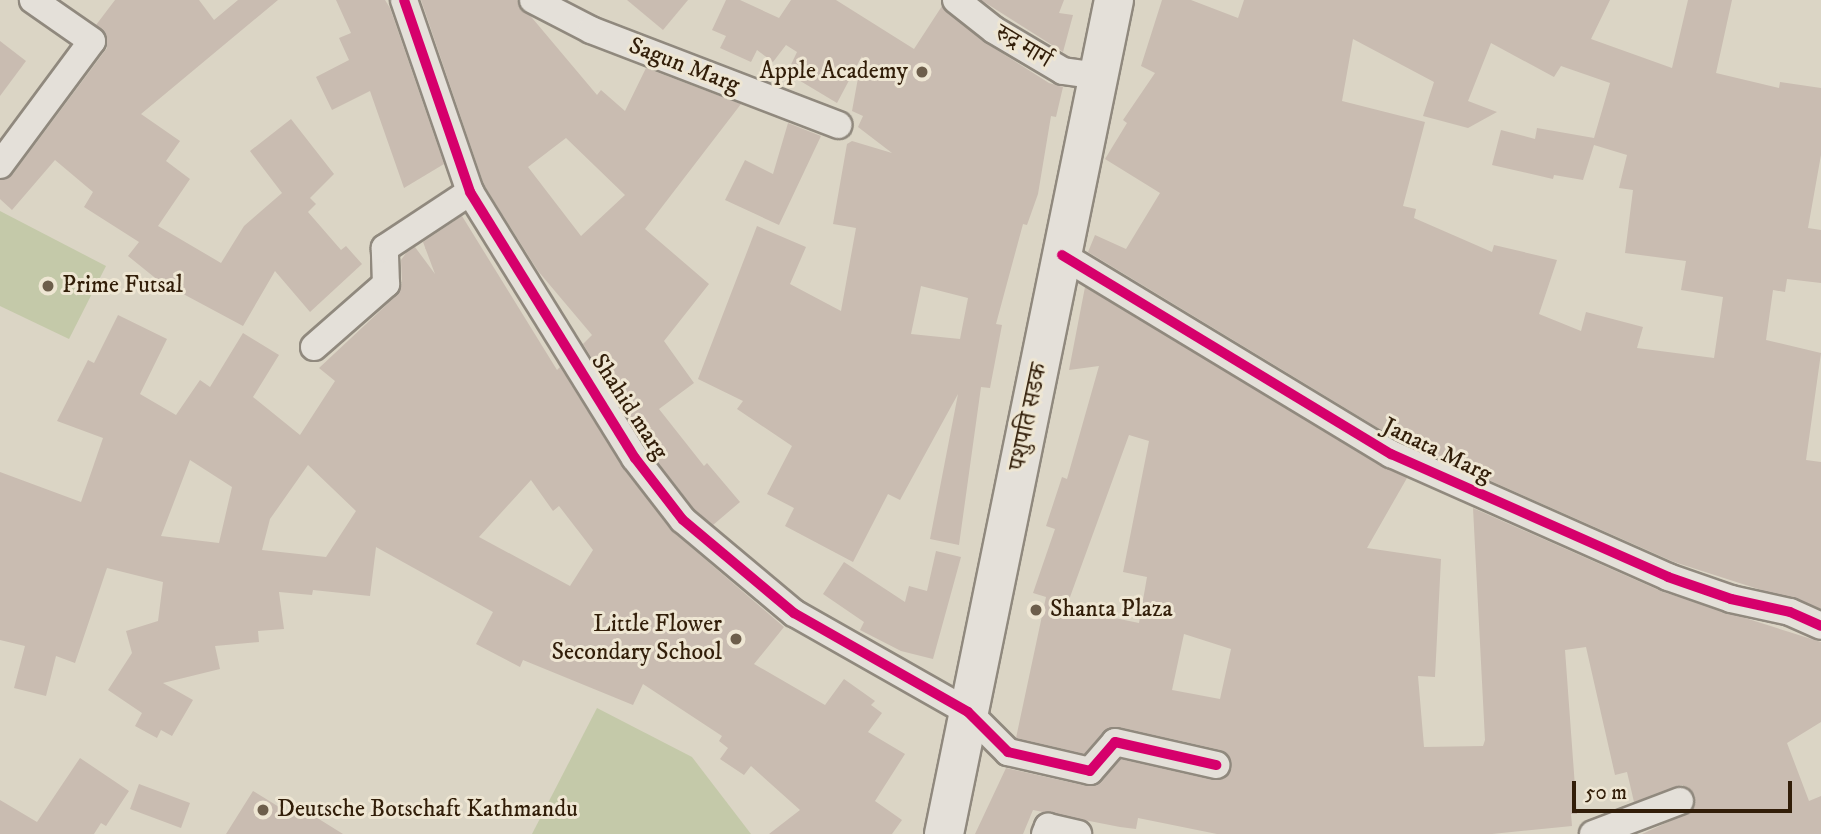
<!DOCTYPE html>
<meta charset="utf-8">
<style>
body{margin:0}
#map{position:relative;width:1821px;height:834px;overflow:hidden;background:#dbd5c5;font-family:"IM FELL DW Pica","Noto Serif Devanagari",serif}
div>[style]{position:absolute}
.green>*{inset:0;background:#c4c9a9}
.building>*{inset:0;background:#c9bcb1}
.roads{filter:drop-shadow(2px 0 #90897e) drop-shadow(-2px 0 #90897e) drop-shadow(0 2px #90897e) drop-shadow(0 -2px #90897e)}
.street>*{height:26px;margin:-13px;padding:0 13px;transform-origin:13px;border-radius:13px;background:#e4e0d9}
.secondary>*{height:38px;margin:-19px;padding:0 19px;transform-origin:19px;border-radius:19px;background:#e4e0d9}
.cycleway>*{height:10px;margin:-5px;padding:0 5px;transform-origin:5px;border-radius:5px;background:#d6006c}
.dots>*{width:19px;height:19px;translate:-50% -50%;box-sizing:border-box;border:4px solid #eee6d3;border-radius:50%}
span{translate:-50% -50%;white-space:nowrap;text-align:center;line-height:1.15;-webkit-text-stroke:6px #eee6d3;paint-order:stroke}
.street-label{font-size:24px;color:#321e09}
.poi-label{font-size:24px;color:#321e09}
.right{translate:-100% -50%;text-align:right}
.left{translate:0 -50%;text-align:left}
.scale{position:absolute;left:1572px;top:781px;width:220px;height:32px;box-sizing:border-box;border:4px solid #321e09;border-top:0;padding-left:9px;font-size:21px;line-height:24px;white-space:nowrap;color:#321e09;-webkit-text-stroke:5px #eee6d3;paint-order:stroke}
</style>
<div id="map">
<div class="green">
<i style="clip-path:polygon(0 211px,106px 266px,69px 339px,0 306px)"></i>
<i style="clip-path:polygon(597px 708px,692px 757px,751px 834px,532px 834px)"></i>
</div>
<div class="building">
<i style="clip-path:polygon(115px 0,199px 0,214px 20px,238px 0,278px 0,141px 114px,180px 141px,166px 161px,190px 179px,158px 226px,221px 263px,244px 226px,282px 193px,250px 151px,291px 119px,334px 174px,310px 198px,316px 204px,308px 212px,341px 250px,346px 246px,362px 264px,310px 312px,275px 271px,243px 326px,159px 281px,128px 256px,139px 242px,84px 207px,93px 192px,55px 160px,12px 210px,0 199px,0 180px,13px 174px,107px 48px,106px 34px,96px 25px)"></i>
<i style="clip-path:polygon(336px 0,385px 0,390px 8px,444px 164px,404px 188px,370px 91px,332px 110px,316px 77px,349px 60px,339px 38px,351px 33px)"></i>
<i style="clip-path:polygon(evenodd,421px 0,517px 0,597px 95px,601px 90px,625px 111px,646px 68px,741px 104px,645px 229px,709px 284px,664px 341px,694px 383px,659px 409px,704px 466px,707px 463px,740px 502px,713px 525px,694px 509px,648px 449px,583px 344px,592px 335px,538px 271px,484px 185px,421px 0,566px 138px,625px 195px,581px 236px,528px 167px,566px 138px)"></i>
<i style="clip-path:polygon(627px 0,688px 0,663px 30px)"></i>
<i style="clip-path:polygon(evenodd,726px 0,740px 0,779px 18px,791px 0,836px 0,914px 49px,942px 6px,986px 43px,1049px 83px,1063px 87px,1056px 117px,1051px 116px,1038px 194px,1027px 225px,1023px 224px,996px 324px,1002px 325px,990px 388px,981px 387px,959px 545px,930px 539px,958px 394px,900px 500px,888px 494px,853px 562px,785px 526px,794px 508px,767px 494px,792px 446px,737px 409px,743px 401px,698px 379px,757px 226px,806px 247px,790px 284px,841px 311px,856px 228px,833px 224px,847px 144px,852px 141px,892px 153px,858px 127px,863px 116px,852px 111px,862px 56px,837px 103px,787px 73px,797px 52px,786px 45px,773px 62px,757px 50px,751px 62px,720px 48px,726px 36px,712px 30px,726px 0,921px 286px,968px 298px,960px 339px,911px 334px,921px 286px)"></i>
<i style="clip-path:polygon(981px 0,1064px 0,1059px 13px,1073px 15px,1063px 52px)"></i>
<i style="clip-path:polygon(evenodd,1162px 0,1191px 0,1238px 18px,1244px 0,1610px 0,1591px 39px,1672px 68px,1688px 0,1732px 0,1716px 73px,1779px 88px,1780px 82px,1821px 88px,1821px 155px,1808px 228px,1821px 230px,1821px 283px,1787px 279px,1785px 292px,1773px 290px,1766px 340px,1821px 353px,1806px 460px,1821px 462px,1821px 609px,1674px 562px,1398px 440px,1088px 252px,1095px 235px,1126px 249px,1160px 193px,1105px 159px,1127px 123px,1123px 120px,1155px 73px,1141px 66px,1162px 0,1353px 39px,1434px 82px,1423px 116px,1468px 128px,1497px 112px,1468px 101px,1491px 43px,1554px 77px,1561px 66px,1610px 83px,1594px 138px,1537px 128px,1535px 139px,1501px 130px,1492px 165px,1553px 179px,1554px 175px,1583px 180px,1594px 145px,1627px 155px,1619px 188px,1633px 190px,1625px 253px,1686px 261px,1681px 290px,1723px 297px,1714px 358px,1637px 348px,1643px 327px,1586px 312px,1581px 331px,1539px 314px,1557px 260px,1494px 245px,1492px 252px,1414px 218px,1416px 209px,1403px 206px,1425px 122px,1342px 101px,1353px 39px)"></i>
<i style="clip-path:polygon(0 41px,26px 61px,0 96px)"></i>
<i style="clip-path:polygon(788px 123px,821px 136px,779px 225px,725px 200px,745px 160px,773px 174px)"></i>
<i style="clip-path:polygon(evenodd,462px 216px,557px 370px,560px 367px,622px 466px,671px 530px,784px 627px,754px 664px,825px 705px,844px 679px,875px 701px,871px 705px,882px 713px,868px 732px,905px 754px,875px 801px,902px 820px,892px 834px,769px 834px,800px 810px,751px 766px,744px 775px,720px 759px,728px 748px,719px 741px,722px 736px,643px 684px,633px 705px,523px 660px,520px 667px,476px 644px,493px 612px,376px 547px,370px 596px,313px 590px,312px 595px,279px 592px,284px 629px,258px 631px,259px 642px,215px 646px,220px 669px,163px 683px,193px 700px,172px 736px,161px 730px,157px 738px,135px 726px,142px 713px,108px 690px,132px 653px,126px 631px,158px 621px,163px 582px,107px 568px,75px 663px,56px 656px,46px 696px,14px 688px,25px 646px,0 640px,0 472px,81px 502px,103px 438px,57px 421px,88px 360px,94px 363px,118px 315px,167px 339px,140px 394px,176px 415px,200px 380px,210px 387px,243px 333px,279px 355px,253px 397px,300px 435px,335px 381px,319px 368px,397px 295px,402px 284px,401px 260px,406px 253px,415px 247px,435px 274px,423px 242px,462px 216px,190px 460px,232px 487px,219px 543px,161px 536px,190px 460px,462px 216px,308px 465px,356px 511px,326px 557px,262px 550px,270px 519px,308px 465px,462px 216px,531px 480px,553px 511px,559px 506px,593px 550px,570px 586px,479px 537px,531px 480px)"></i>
<i style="clip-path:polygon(evenodd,1085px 287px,1407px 478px,1367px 548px,1441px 559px,1435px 677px,1418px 676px,1424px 747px,1483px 746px,1485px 740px,1473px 508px,1663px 592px,1821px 642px,1821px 722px,1787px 743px,1809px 801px,1821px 796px,1821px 834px,1642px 834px,1692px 811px,1695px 796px,1682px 785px,1634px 802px,1627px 772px,1615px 775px,1586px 647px,1565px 650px,1577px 814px,1571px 814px,1572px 826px,1492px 834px,1217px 834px,1138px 818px,1136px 829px,1120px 827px,1033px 810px,1023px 834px,975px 834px,1006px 768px,1087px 786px,1101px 782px,1121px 759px,1213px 780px,1227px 776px,1231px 768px,1227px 754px,1220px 750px,1118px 727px,1104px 731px,1084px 754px,1016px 738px,1046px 597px,1033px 593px,1055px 529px,1046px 526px,1062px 477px,1067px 479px,1099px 366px,1069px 370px,1085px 287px,1129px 435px,1149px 441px,1123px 572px,1147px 577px,1139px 623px,1066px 608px,1129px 435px,1085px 287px,1184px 634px,1231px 649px,1220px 699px,1172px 690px,1184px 634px)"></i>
<i style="clip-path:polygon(936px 551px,961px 557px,933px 659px,901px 651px,860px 630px,864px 622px,823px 594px,844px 562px,905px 602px,909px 586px,927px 591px)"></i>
<i style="clip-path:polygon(80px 758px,129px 791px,106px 826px,101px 823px,94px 834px,0 834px,0 800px,37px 822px)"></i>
<i style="clip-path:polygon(139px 784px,190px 803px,181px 828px,130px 809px)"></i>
<i style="clip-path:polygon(253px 791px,292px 815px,298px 806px,343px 834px,226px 834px)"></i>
</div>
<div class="roads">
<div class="street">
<i style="left:404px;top:0;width:203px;rotate:71deg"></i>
<i style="left:470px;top:192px;width:313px;rotate:58.2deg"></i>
<i style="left:635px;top:458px;width:78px;rotate:52.3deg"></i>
<i style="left:683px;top:520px;width:145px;rotate:40deg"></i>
<i style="left:794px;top:613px;width:200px;rotate:29.6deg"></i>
<i style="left:968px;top:712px;width:57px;rotate:45deg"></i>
<i style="left:1008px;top:752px;width:84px;rotate:13deg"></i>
<i style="left:1090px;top:771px;width:38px;rotate:-49deg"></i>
<i style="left:1115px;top:742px;width:104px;rotate:12.8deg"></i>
<i style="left:533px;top:0;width:65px;rotate:27.3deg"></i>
<i style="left:591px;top:30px;width:265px;rotate:21deg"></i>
<i style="left:956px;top:0;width:48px;rotate:38.3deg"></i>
<i style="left:994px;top:30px;width:80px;rotate:30.7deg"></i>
<i style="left:1063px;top:71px;width:35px;rotate:8deg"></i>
<i style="left:0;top:165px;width:154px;rotate:-53.4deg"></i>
<i style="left:92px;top:41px;width:72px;rotate:-145.2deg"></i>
<i style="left:1062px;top:255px;width:385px;rotate:31.2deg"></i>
<i style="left:1391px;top:454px;width:303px;rotate:23.9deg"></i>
<i style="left:1668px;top:577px;width:67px;rotate:19.2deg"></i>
<i style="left:1731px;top:599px;width:60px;rotate:12.4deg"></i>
<i style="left:1790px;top:612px;width:34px;rotate:24deg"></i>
<i style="left:314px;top:347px;width:96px;rotate:-41.2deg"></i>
<i style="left:386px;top:284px;width:36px;rotate:-92deg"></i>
<i style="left:385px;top:248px;width:102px;rotate:-33.4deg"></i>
<i style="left:1045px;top:834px;width:8px;rotate:-67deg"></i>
<i style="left:1048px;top:827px;width:31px;rotate:13deg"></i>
<i style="left:1593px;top:834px;width:93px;rotate:-20.8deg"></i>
</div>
<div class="secondary">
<i style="left:944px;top:834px;width:851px;rotate:-78.48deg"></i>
</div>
</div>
<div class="cycleway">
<i style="left:404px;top:0;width:203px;rotate:71deg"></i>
<i style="left:470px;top:192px;width:313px;rotate:58.2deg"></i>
<i style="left:635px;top:458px;width:78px;rotate:52.3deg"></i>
<i style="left:683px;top:520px;width:145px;rotate:40deg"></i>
<i style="left:794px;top:613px;width:200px;rotate:29.6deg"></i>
<i style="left:968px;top:712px;width:57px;rotate:45deg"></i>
<i style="left:1008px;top:752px;width:84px;rotate:13deg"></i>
<i style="left:1090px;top:771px;width:38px;rotate:-49deg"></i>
<i style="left:1115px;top:742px;width:104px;rotate:12.8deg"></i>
<i style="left:1062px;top:255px;width:385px;rotate:31.2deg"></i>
<i style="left:1391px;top:454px;width:303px;rotate:23.9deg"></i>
<i style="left:1668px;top:577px;width:67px;rotate:19.2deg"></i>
<i style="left:1731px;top:599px;width:60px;rotate:12.4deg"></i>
<i style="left:1790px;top:612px;width:34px;rotate:24deg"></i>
</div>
<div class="dots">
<i style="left:922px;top:72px;background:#6d5e4b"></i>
<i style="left:48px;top:286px;background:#6d5e4b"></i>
<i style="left:1036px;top:610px;background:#6d5e4b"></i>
<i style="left:736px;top:639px;background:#6d5e4b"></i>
<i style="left:263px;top:810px;background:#6d5e4b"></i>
</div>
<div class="street-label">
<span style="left:1023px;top:47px;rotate:31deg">रुद्र मार्ग</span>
<span style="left:684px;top:66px;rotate:21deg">Sagun Marg</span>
<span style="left:629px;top:407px;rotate:57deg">Shahid marg</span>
<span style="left:1029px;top:417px;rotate:-78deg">पशुपति सडक</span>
<span style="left:1437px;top:451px;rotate:26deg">Janata Marg</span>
</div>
<div class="poi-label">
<span class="right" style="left:908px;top:72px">Apple Academy</span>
<span class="left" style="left:62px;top:286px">Prime Futsal</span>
<span class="left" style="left:1050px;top:610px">Shanta Plaza</span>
<span class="right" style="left:722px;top:639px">Little Flower<br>Secondary School</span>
<span class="left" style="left:277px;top:810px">Deutsche Botschaft Kathmandu</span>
</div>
<div class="scale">50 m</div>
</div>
